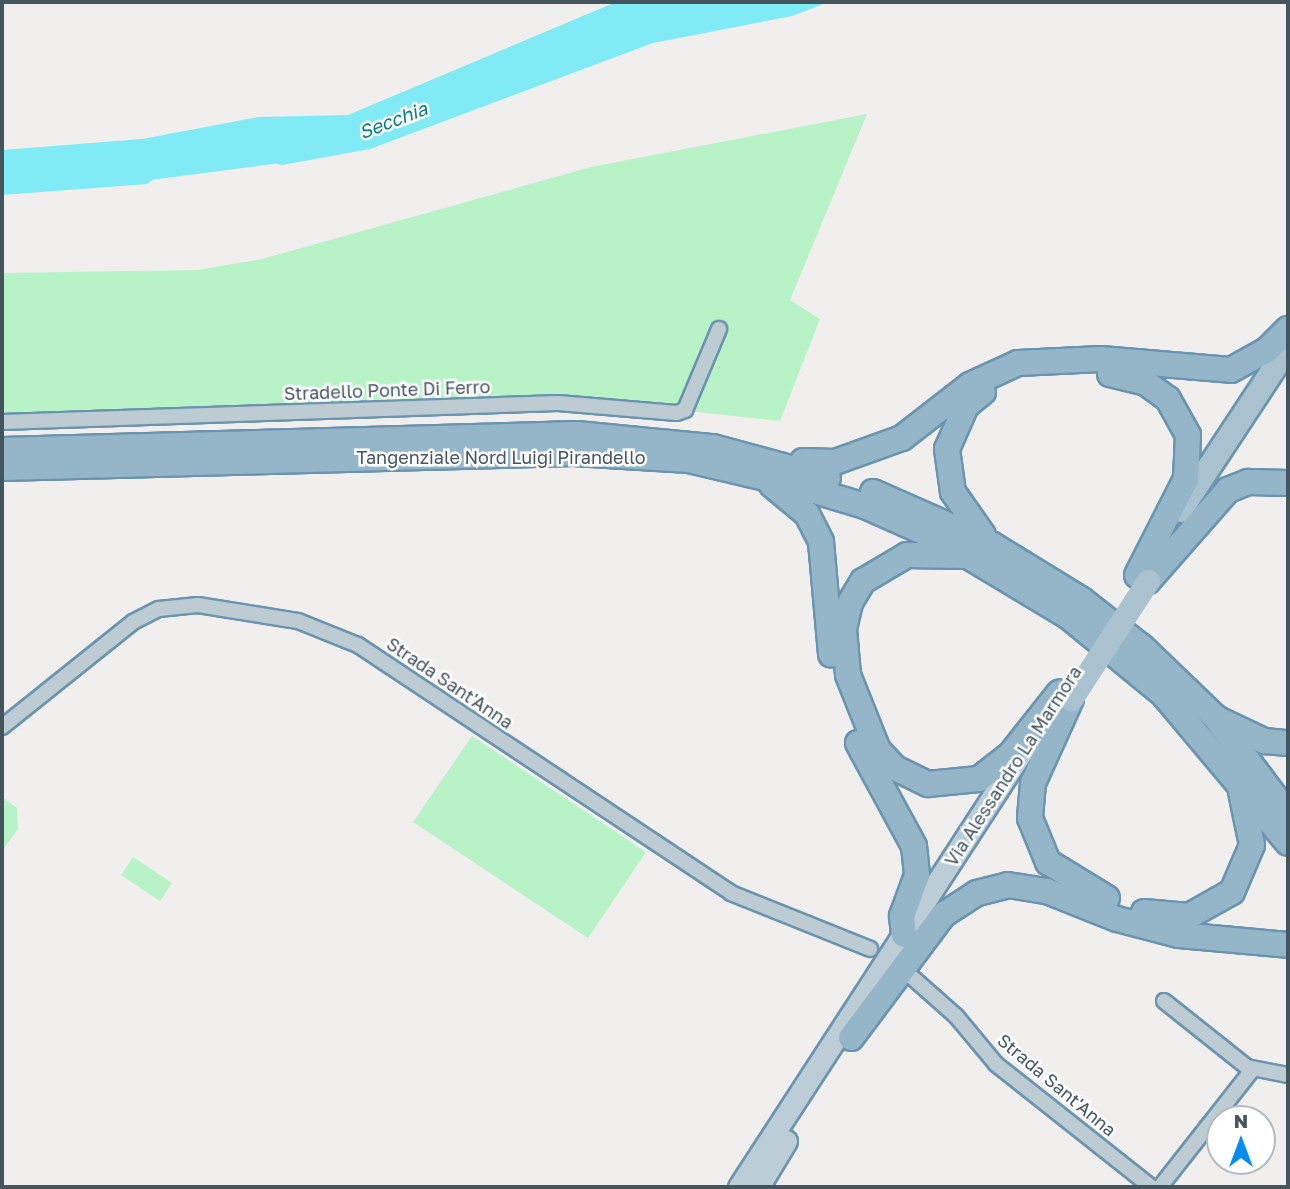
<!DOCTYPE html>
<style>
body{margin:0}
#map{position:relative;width:1290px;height:1189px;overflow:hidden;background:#f1eeee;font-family:"Golos Text",sans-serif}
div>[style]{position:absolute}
.green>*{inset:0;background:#b7f3c7}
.water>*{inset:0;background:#80ebf5}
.river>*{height:23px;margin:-11.5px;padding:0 11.5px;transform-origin:11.5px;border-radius:11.5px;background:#80ebf5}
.roads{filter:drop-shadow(2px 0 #6b94ae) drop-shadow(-2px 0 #6b94ae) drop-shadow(0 2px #6b94ae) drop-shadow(0 -2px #6b94ae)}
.minor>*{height:14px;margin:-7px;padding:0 7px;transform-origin:7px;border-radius:7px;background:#bdcbd2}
.secondary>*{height:21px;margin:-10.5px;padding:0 10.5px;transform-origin:10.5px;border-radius:10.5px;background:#bccdd7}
.primary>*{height:23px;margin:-11.5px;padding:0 11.5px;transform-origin:11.5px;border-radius:11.5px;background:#aac2d0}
.trunk>*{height:24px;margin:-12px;padding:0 12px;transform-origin:12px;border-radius:12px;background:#95b6c9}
.primary-bridge>*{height:23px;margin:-11.5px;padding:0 11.5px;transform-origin:11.5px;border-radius:11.5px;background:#aac2d0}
span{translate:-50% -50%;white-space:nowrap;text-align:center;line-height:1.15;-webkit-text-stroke:5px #fff;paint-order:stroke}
.street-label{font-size:18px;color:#44555d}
.water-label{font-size:19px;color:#04808b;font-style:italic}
.frame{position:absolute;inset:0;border:4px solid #44555d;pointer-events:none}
.north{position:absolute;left:1206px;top:1105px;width:70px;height:70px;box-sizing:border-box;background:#fff;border:2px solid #b4bbbe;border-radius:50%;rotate:0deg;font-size:19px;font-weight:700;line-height:28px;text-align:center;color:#44555d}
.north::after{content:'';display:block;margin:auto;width:24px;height:32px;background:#068bf2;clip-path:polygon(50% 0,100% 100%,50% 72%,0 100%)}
</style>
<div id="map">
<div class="green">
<i style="clip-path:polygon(867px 114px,790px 300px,820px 319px,780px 421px,551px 396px,2px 413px,2px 273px,198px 270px,262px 259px,591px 167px)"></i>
<i style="clip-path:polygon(472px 736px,646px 852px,588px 938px,413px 822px)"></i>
<i style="clip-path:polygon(2px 797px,17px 808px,18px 829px,2px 851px)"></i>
<i style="clip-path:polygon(133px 857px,172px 883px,160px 901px,121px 875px)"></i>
</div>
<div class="water">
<i style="clip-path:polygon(616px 2px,829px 2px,792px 16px,653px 43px,370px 149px,282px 165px,226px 151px,187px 155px,147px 184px,2px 195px,2px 150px,142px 139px,259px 117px,348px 115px)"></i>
</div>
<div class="river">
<i style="left:141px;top:169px;width:140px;rotate:-7.4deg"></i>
</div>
<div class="roads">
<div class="minor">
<i style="left:2px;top:422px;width:556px;rotate:-1.96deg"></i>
<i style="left:558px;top:403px;width:119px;rotate:4.8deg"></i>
<i style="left:677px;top:413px;width:9px;rotate:-21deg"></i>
<i style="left:685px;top:410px;width:88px;rotate:-67.2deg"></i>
<i style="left:2px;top:727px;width:168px;rotate:-38.7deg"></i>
<i style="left:133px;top:622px;width:29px;rotate:-27deg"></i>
<i style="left:159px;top:609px;width:39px;rotate:-6deg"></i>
<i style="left:198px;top:605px;width:101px;rotate:9.1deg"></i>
<i style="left:298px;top:621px;width:65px;rotate:21.8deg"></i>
<i style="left:358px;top:645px;width:448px;rotate:33.6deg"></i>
<i style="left:731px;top:893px;width:150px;rotate:21.9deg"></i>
<i style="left:913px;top:978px;width:57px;rotate:41.5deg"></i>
<i style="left:956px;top:1016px;width:62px;rotate:50.2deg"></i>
<i style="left:996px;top:1064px;width:198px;rotate:38.4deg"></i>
<i style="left:1164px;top:1001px;width:106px;rotate:38.5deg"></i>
<i style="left:1247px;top:1067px;width:42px;rotate:11deg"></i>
<i style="left:1160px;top:1187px;width:150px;rotate:-51.8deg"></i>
</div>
<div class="secondary">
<i style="left:739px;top:1187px;width:525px;rotate:-56.98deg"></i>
<i style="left:758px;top:1187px;width:54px;rotate:-58.7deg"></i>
</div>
<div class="primary">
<i style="left:1180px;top:510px;width:196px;rotate:-56.6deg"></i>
</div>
<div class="trunk">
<i style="left:1110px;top:374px;width:37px;rotate:14deg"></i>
<i style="left:1146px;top:383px;width:27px;rotate:36deg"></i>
<i style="left:1168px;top:399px;width:41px;rotate:60.9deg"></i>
<i style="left:1188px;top:435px;width:44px;rotate:92.6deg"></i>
<i style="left:1186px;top:479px;width:108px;rotate:117deg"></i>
<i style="left:983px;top:392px;width:22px;rotate:141deg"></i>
<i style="left:966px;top:406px;width:47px;rotate:113.8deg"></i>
<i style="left:947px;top:449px;width:43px;rotate:82.1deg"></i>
<i style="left:953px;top:492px;width:52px;rotate:55.1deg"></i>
<i style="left:2px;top:450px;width:575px;rotate:-1.59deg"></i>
<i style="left:577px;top:434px;width:137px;rotate:5.5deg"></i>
<i style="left:713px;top:447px;width:119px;rotate:15.1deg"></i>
<i style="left:803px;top:461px;width:32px;rotate:2deg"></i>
<i style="left:835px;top:462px;width:71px;rotate:-19.7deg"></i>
<i style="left:902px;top:438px;width:86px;rotate:-37.9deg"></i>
<i style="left:970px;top:385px;width:53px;rotate:-24.6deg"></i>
<i style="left:1018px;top:363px;width:83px;rotate:-2.8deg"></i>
<i style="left:1101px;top:359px;width:130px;rotate:4.8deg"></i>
<i style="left:1231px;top:370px;width:41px;rotate:-29.1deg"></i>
<i style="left:1267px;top:350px;width:30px;rotate:-45deg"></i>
<i style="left:2px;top:468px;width:572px;rotate:-1.5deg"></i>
<i style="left:574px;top:453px;width:115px;rotate:3.5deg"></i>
<i style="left:689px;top:460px;width:109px;rotate:13.3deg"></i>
<i style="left:795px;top:485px;width:73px;rotate:16.7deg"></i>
<i style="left:865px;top:506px;width:83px;rotate:24.1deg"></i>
<i style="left:941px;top:540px;width:149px;rotate:31deg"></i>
<i style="left:1069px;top:617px;width:122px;rotate:39.3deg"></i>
<i style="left:1163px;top:694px;width:194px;rotate:50deg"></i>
<i style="left:772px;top:485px;width:45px;rotate:39.6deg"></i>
<i style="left:807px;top:514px;width:31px;rotate:63deg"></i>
<i style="left:821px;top:542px;width:113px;rotate:84.9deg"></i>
<i style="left:873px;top:492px;width:129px;rotate:23.8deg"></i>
<i style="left:991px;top:544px;width:107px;rotate:31.6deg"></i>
<i style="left:1082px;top:600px;width:76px;rotate:38.1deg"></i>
<i style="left:1142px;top:647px;width:101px;rotate:43.8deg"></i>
<i style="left:1215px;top:717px;width:121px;rotate:53deg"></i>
<i style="left:961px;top:556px;width:54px;rotate:-178.9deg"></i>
<i style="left:907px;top:555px;width:51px;rotate:149.4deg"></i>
<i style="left:863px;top:581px;width:26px;rotate:121deg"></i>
<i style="left:850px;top:603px;width:27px;rotate:103deg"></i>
<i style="left:844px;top:629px;width:46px;rotate:85deg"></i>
<i style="left:848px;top:675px;width:81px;rotate:68.2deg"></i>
<i style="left:878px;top:750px;width:25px;rotate:47deg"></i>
<i style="left:895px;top:768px;width:37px;rotate:26deg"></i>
<i style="left:928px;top:784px;width:51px;rotate:-5.6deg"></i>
<i style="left:979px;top:779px;width:39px;rotate:-38deg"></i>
<i style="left:1010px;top:755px;width:80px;rotate:-51.6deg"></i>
<i style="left:1148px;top:581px;width:121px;rotate:-48.7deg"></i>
<i style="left:1228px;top:490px;width:22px;rotate:-22deg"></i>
<i style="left:1248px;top:482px;width:40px;rotate:1.4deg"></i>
<i style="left:1071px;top:699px;width:92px;rotate:114.3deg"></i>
<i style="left:1033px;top:783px;width:35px;rotate:95deg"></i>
<i style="left:1030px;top:818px;width:48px;rotate:67.8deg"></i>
<i style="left:1048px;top:862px;width:69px;rotate:31.4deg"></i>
<i style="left:1220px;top:720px;width:49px;rotate:25.5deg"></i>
<i style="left:1264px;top:741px;width:24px;rotate:5deg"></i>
<i style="left:858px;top:743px;width:117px;rotate:61.5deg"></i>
<i style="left:914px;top:846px;width:29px;rotate:84deg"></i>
<i style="left:917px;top:875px;width:44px;rotate:110.1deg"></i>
<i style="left:902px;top:916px;width:19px;rotate:84deg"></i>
<i style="left:1144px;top:912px;width:45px;rotate:5.1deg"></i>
<i style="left:1189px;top:916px;width:49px;rotate:-29.2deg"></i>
<i style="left:1232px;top:892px;width:51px;rotate:-66.9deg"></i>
<i style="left:1252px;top:845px;width:54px;rotate:-101.7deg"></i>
<i style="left:851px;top:1038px;width:154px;rotate:-53.2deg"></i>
<i style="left:943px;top:915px;width:40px;rotate:-32.9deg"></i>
<i style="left:977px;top:893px;width:32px;rotate:-14deg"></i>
<i style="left:1008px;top:885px;width:39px;rotate:9deg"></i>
<i style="left:1047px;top:891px;width:75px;rotate:21.8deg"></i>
<i style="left:1117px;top:919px;width:64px;rotate:14.5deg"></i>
<i style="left:1179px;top:935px;width:109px;rotate:5.2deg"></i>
</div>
</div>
<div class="primary-bridge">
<i style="left:1071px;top:699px;width:141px;rotate:-56.9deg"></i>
</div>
<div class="street-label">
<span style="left:387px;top:390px;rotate:-2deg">Stradello Ponte Di Ferro</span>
<span style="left:501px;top:457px">Tangenziale Nord Luigi Pirandello</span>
<span style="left:450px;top:683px;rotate:34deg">Strada Sant'Anna</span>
<span style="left:1013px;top:766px;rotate:-57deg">Via Alessandro La Marmora</span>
<span style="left:1057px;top:1085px;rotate:40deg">Strada Sant'Anna</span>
</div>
<div class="water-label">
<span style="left:393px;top:120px;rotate:-21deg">Secchia</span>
</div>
<div class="frame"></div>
<div class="north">N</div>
</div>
